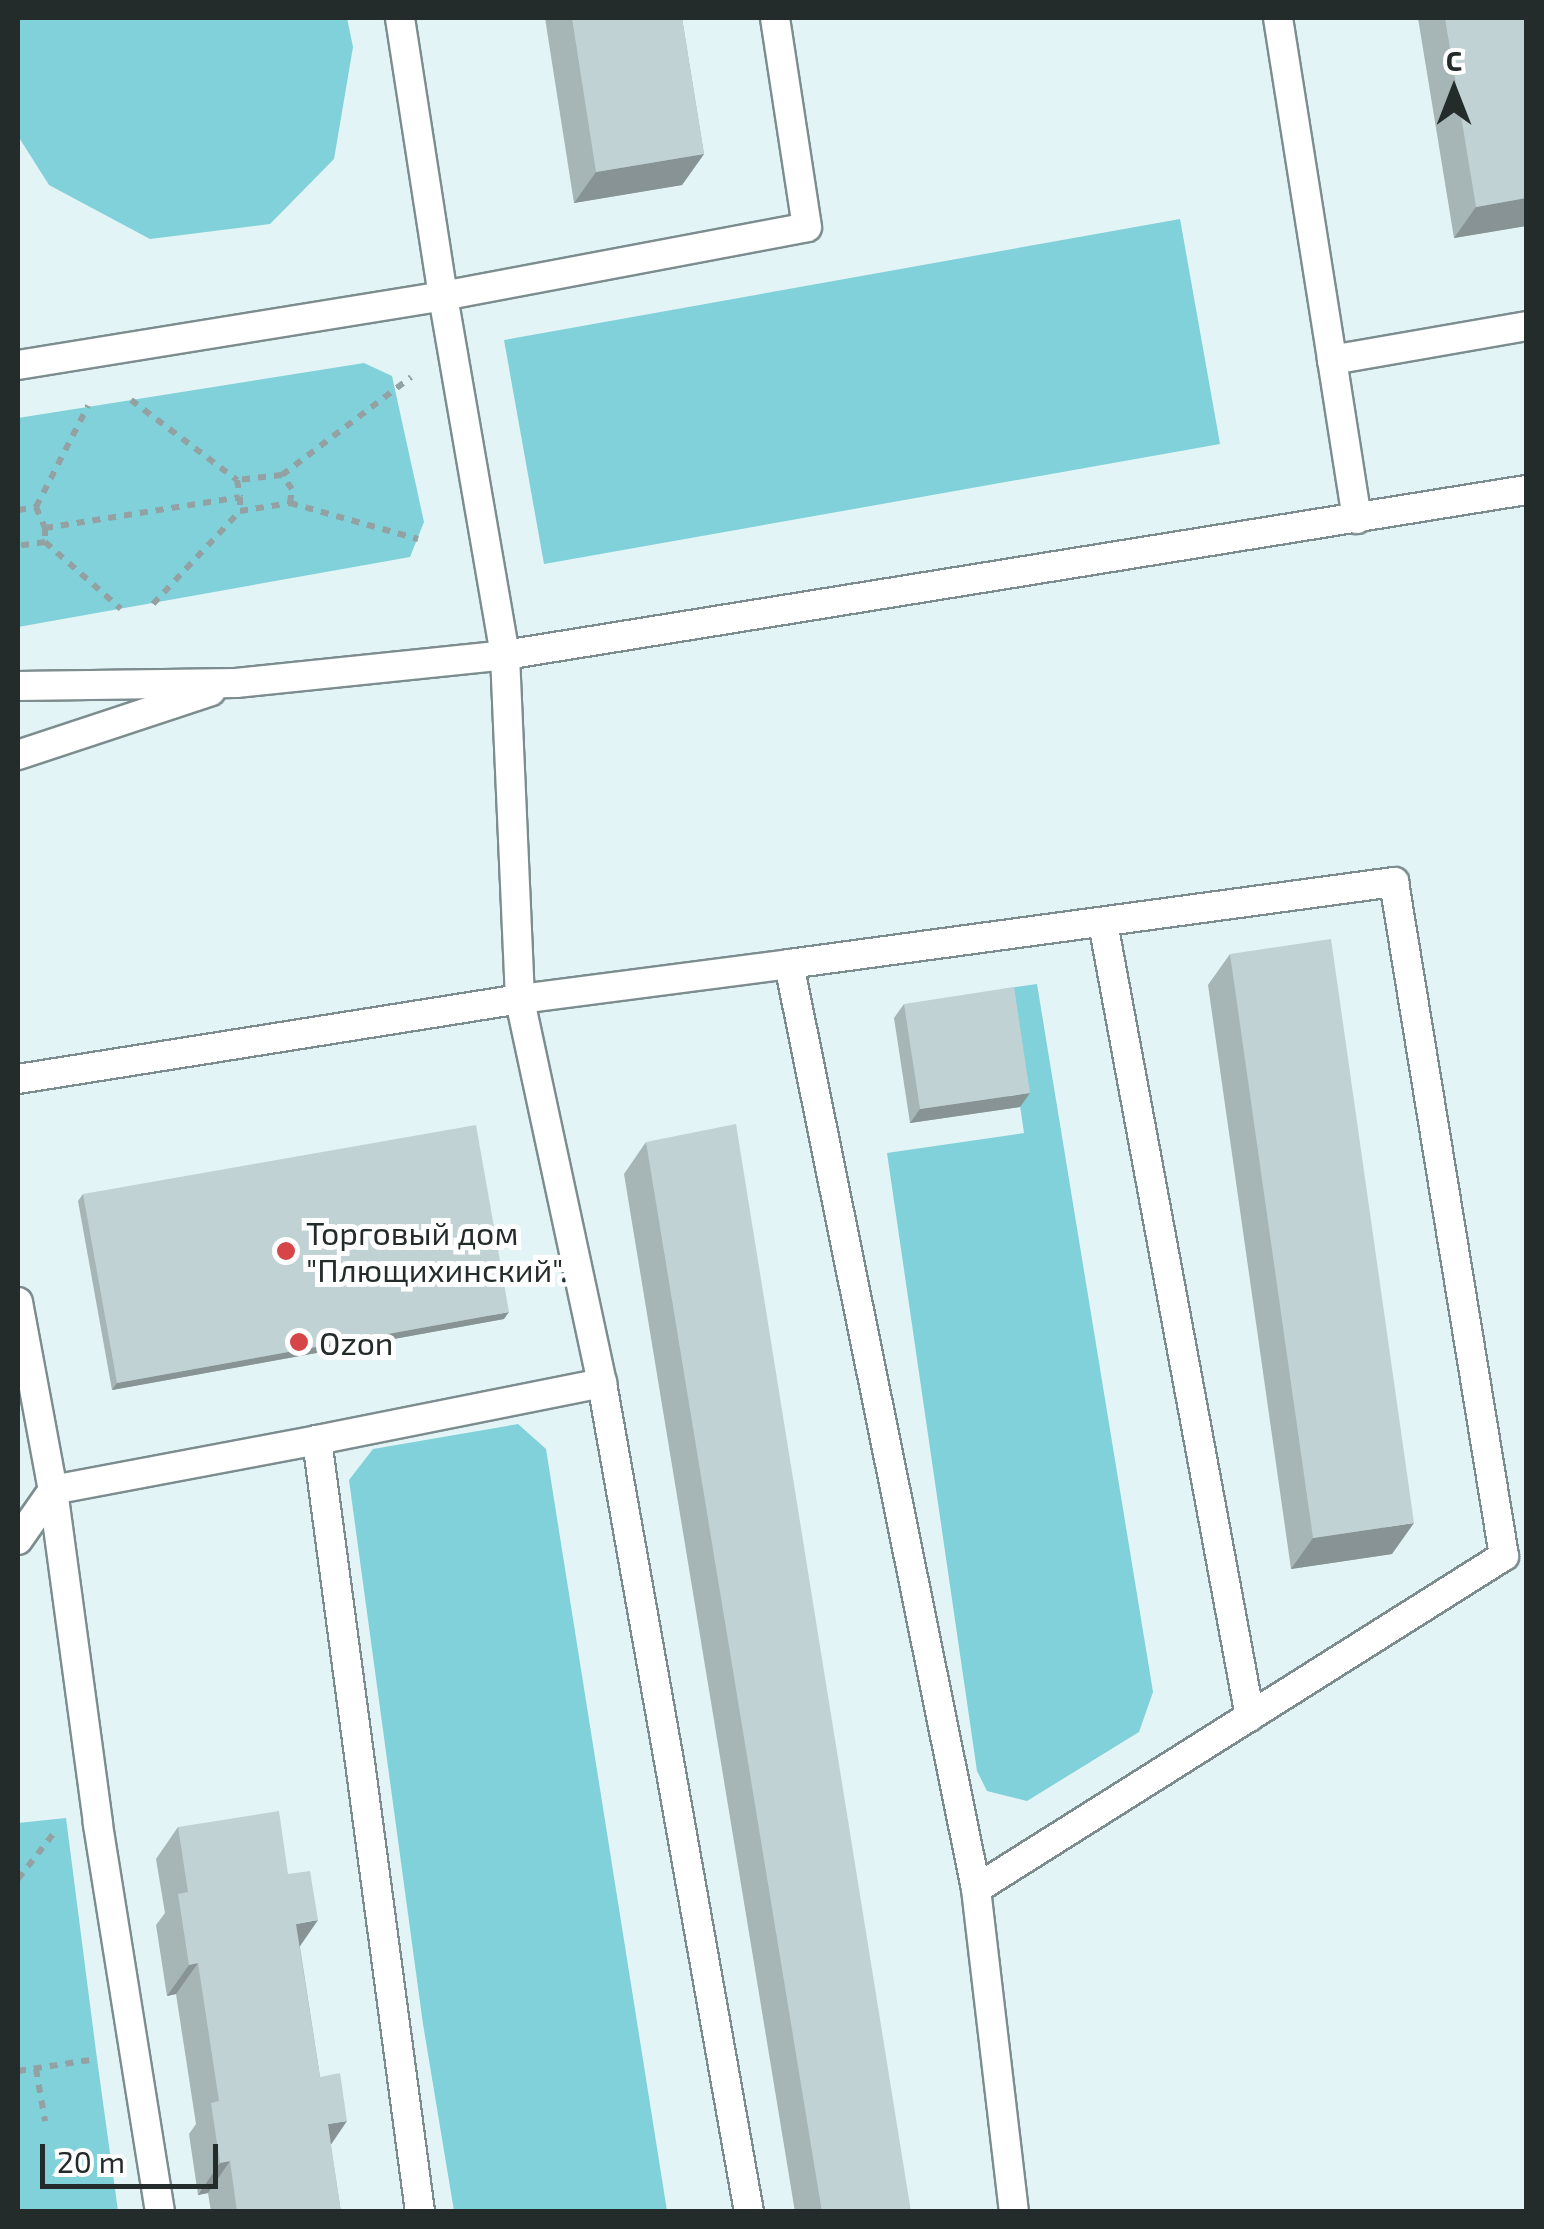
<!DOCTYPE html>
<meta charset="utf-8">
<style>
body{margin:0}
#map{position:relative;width:1544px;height:2229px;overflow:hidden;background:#e2f4f5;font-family:"Exo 2",sans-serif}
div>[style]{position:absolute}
.green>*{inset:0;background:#80d1d9}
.path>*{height:6px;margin-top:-3px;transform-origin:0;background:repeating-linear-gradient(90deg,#93a1a2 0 8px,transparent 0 16px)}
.roads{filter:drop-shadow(2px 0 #7d8d8f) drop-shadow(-2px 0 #7d8d8f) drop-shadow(0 2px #7d8d8f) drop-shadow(0 -2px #7d8d8f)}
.service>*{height:28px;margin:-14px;padding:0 14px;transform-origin:14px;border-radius:14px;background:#fff}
.wall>*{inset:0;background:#a6b5b6}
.shaded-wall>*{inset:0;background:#879394}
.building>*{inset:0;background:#c1d2d4}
.dots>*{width:28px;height:28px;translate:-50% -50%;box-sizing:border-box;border:5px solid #fff;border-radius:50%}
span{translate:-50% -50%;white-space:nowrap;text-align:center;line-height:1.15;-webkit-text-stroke:10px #fff;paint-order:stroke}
.poi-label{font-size:32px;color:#242b2b}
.left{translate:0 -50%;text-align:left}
.frame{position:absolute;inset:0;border:20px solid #242b2b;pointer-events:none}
.north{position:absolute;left:1404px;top:40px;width:100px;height:100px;-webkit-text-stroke:8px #fff;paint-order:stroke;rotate:0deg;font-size:28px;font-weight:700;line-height:40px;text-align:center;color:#242b2b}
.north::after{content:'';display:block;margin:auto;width:35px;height:45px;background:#242b2b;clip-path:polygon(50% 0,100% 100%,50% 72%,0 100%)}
.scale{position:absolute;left:40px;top:2144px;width:178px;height:45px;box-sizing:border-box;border:5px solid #242b2b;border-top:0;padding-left:12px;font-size:30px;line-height:35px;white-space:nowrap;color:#242b2b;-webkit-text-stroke:8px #fff;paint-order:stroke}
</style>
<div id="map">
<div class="green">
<i style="clip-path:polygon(18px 18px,347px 18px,353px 47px,334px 159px,270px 224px,150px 239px,49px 185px,18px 136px)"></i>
<i style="clip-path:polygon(1180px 219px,1220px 444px,544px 564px,504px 340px)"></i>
<i style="clip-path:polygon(364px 363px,392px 376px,424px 522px,410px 557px,18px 627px,18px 418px)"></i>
<i style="clip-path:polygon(1037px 984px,1153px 1692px,1139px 1732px,1027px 1801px,987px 1791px,977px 1771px,887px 1153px,1024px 1133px,1003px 989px)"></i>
<i style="clip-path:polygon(518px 1424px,546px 1449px,667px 2211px,454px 2211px,423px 2024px,349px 1480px,373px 1449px)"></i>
<i style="clip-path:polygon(66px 1818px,97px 2059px,118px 2211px,18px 2211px,18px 1823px)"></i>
</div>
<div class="path">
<i style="left:131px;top:400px;width:133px;rotate:37deg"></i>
<i style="left:282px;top:475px;width:162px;rotate:-37.2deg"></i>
<i style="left:290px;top:503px;width:133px;rotate:15.7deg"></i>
<i style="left:36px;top:507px;width:114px;rotate:-62.8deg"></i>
<i style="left:18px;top:510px;width:18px;rotate:-9deg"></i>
<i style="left:36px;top:507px;width:23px;rotate:67deg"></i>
<i style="left:45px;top:528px;width:14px;rotate:90deg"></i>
<i style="left:45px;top:542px;width:27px;rotate:172deg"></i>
<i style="left:45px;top:528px;width:197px;rotate:-9deg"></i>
<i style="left:240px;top:497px;width:14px;rotate:90deg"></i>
<i style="left:240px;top:511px;width:51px;rotate:-9.1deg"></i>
<i style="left:290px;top:503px;width:14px;rotate:-82deg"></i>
<i style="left:292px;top:489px;width:17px;rotate:-126deg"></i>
<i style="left:282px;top:475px;width:45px;rotate:173.7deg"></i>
<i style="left:237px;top:480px;width:17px;rotate:80deg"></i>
<i style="left:45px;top:542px;width:101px;rotate:41.4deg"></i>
<i style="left:153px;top:604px;width:127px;rotate:-46.9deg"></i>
<i style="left:18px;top:1879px;width:58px;rotate:-52deg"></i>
<i style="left:36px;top:2069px;width:53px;rotate:80.2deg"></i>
<i style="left:18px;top:2071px;width:73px;rotate:-8.7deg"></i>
</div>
<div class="roads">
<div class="service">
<i style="left:1278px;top:18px;width:346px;rotate:81deg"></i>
<i style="left:18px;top:365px;width:431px;rotate:-9.2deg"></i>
<i style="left:443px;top:296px;width:281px;rotate:-98.8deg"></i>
<i style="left:1357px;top:519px;width:161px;rotate:-98.9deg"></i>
<i style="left:1332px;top:360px;width:197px;rotate:-9.9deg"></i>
<i style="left:18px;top:686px;width:218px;rotate:-0.8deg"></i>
<i style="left:236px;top:683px;width:270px;rotate:-5.9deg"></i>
<i style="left:505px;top:655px;width:1034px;rotate:-9.18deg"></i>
<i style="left:18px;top:755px;width:203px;rotate:-18.3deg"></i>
<i style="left:1103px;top:923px;width:807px;rotate:79.51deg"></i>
<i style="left:789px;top:964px;width:611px;rotate:-7.72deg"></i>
<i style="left:1394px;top:882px;width:683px;rotate:80.73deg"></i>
<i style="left:1504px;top:1556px;width:624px;rotate:147.76deg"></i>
<i style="left:18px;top:1079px;width:508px;rotate:-9.05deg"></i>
<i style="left:520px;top:999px;width:344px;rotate:-92.5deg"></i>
<i style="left:505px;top:655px;width:364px;rotate:-99.8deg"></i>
<i style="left:443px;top:296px;width:370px;rotate:-10.7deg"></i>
<i style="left:807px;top:227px;width:211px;rotate:-98.7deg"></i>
<i style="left:18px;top:1302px;width:191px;rotate:79.5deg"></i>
<i style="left:53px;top:1490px;width:61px;rotate:125deg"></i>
<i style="left:317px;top:1440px;width:291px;rotate:-11.3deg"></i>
<i style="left:160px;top:2212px;width:394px;rotate:-99.1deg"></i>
<i style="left:98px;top:1823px;width:336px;rotate:-97.7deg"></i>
<i style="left:53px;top:1490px;width:269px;rotate:-10.7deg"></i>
<i style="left:317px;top:1440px;width:779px;rotate:82.4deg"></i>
<i style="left:749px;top:2212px;width:842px;rotate:-100.06deg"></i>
<i style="left:602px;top:1383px;width:393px;rotate:-102.1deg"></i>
<i style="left:520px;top:999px;width:271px;rotate:-7.4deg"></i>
<i style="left:789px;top:964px;width:944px;rotate:78.57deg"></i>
<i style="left:976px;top:1889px;width:325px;rotate:83.3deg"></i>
</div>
</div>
<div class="wall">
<i style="clip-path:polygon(545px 18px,682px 18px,704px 154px,682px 185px,574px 203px)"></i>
<i style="clip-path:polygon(1418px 18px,1526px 18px,1526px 226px,1454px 238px)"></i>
<i style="clip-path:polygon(1230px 954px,1392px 1554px,1291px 1569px,1208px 985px)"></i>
<i style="clip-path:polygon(904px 1004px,1020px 1107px,910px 1123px,894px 1018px)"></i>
<i style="clip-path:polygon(646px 1142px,911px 2212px,795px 2212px,624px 1174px)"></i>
<i style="clip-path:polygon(83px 1194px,504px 1319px,112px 1390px,78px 1201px)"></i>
<i style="clip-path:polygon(178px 1827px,300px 1947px,341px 2212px,211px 2212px,208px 2193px,198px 2195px,189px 2134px,196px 2124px,176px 1994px,167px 1996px,156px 1925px,165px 1913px,156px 1859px)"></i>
</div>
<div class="shaded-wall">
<i style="clip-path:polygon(704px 154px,682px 185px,574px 203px,596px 172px)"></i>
<i style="clip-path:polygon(1526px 198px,1526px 226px,1454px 238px,1476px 207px)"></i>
<i style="clip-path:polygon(1030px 1093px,1020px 1107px,910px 1123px,920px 1109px)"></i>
<i style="clip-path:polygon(509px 1312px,504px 1319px,112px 1390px,117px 1383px)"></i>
<i style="clip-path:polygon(1414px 1523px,1392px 1554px,1291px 1569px,1313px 1538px)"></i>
<i style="clip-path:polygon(318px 1920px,296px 1952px,296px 1924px)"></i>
<i style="clip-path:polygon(198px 1963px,176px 1994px,167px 1996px,189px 1965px)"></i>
<i style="clip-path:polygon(347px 2121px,326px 2152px,328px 2124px)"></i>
<i style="clip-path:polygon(230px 2161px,208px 2193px,198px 2195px,220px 2163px)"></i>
</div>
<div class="building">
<i style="clip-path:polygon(572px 18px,682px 18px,704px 154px,596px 172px)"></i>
<i style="clip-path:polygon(1445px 18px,1526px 18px,1526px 198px,1476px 207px)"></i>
<i style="clip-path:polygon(1331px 939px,1414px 1523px,1313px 1538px,1230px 954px)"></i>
<i style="clip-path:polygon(1014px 987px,1030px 1093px,920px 1109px,904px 1004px)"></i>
<i style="clip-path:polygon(736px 1124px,911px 2212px,822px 2212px,646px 1142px)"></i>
<i style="clip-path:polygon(476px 1125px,509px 1312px,117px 1383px,83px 1194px)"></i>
<i style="clip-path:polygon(279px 1811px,288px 1874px,310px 1871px,318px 1920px,296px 1924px,320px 2077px,340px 2073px,347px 2121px,328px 2124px,341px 2212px,237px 2212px,230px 2161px,220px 2163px,211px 2103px,219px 2101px,198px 1963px,189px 1965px,178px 1894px,188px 1892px,178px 1827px)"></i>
</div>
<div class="dots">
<i style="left:286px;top:1251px;background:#d64649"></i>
<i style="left:299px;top:1342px;background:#d64649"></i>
</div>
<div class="poi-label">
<span class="left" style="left:306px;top:1251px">Торговый дом<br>"Плющихинский".</span>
<span class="left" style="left:319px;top:1342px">Ozon</span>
</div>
<div class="frame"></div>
<div class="north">С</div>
<div class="scale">20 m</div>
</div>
